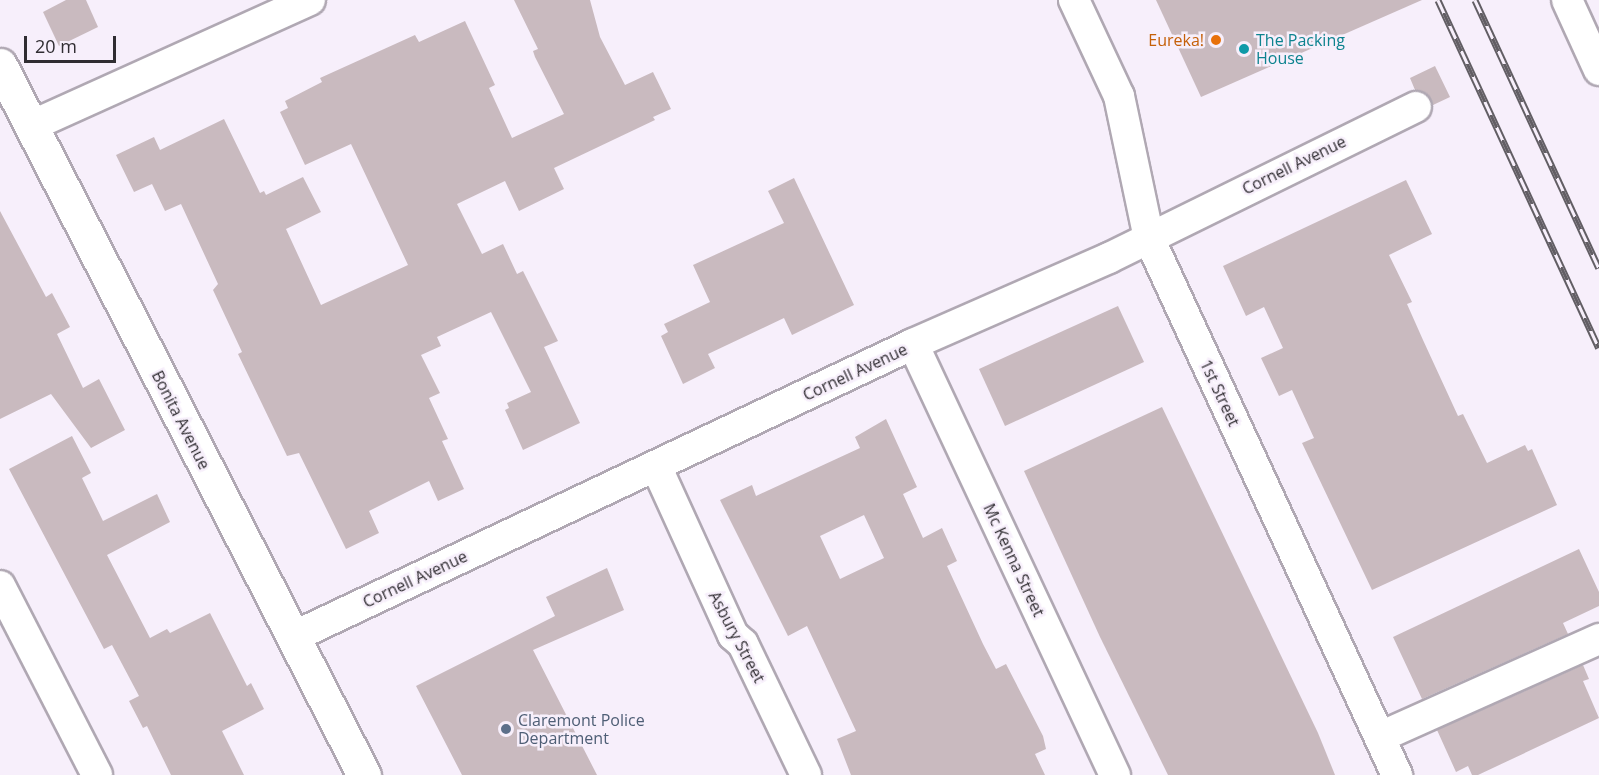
<!DOCTYPE html>
<style>
body{margin:0}
#map{position:relative;width:1599px;height:775px;overflow:hidden;background:#f7effb;font-family:"Open Sans",sans-serif}
div>[style]{position:absolute}
.building>*{inset:0;background:#c9babf}
.roads{filter:drop-shadow(2px 0 #b0a8b3) drop-shadow(-2px 0 #b0a8b3) drop-shadow(0 2px #b0a8b3) drop-shadow(0 -2px #b0a8b3)}
.minor>*{height:30px;margin:-15px;padding:0 15px;transform-origin:15px;border-radius:15px;background:#fff}
.major>*{height:33px;margin:-16.5px;padding:0 16.5px;transform-origin:16.5px;border-radius:16.5px;background:#fff}
.rail>*{height:7px;margin-top:-3.5px;transform-origin:0;background:repeating-linear-gradient(90deg,#f7effb 0 14px,#625e64 0 28px);box-sizing:border-box;border-block:2px solid #625e64}
.dots>*{width:16px;height:16px;translate:-50% -50%;box-sizing:border-box;border:3px solid #f7effb;border-radius:50%}
span{translate:-50% -50%;white-space:nowrap;text-align:center;line-height:1.15;-webkit-text-stroke:5px #f7effb;paint-order:stroke}
.food-label{font-size:16px;color:#c56008}
.right{translate:-100% -50%;text-align:right}
.culture-label{font-size:16px;color:#0d838f}
.left{translate:0 -50%;text-align:left}
.street-label{font-size:16px;color:#302d32}
.service-label{font-size:16px;color:#4e5e75}
.scale{position:absolute;left:24px;top:36px;width:92px;height:27px;box-sizing:border-box;border:3px solid #302d32;border-top:0;padding-left:8px;font-size:18px;line-height:21px;white-space:nowrap;color:#302d32;-webkit-text-stroke:4px #f7effb;paint-order:stroke}
</style>
<div id="map">
<div class="building">
<i style="clip-path:polygon(66px 0,86px 0,98px 27px,59px 46px,43px 12px)"></i>
<i style="clip-path:polygon(514px 0,590px 0,600px 37px,625px 85px,653px 72px,671px 109px,653px 117px,655px 120px,554px 168px,564px 189px,519px 211px,505px 181px,457px 204px,482px 254px,503px 244px,517px 274px,523px 271px,558px 341px,544px 347px,580px 423px,523px 450px,505px 410px,509px 408px,507px 403px,531px 392px,491px 312px,437px 337px,441px 346px,421px 355px,440px 393px,429px 398px,448px 439px,442px 441px,464px 489px,438px 501px,429px 481px,369px 511px,379px 533px,346px 549px,299px 453px,287px 456px,238px 354px,242px 352px,213px 290px,218px 284px,181px 204px,165px 211px,152px 184px,134px 192px,116px 155px,154px 137px,160px 150px,224px 119px,260px 193px,264px 191px,266px 195px,303px 177px,321px 212px,286px 229px,321px 305px,408px 265px,351px 144px,305px 165px,280px 112px,288px 108px,285px 101px,322px 82px,320px 78px,415px 35px,419px 42px,465px 21px,495px 85px,489px 88px,512px 138px,564px 114px,535px 57px,533px 51px,538px 49px)"></i>
<i style="clip-path:polygon(1156px 0,1422px 0,1201px 97px)"></i>
<i style="clip-path:polygon(1435px 66px,1450px 97px,1433px 105px,1426px 93px,1415px 90px,1410px 78px)"></i>
<i style="clip-path:polygon(794px 178px,854px 305px,792px 335px,784px 318px,708px 354px,715px 368px,683px 384px,661px 336px,668px 332px,664px 324px,710px 302px,693px 265px,784px 223px,768px 191px)"></i>
<i style="clip-path:polygon(1406px 180px,1432px 234px,1389px 255px,1412px 302px,1407px 304px,1423px 340px,1458px 416px,1463px 414px,1487px 463px,1525px 445px,1528px 451px,1532px 449px,1557px 505px,1372px 590px,1302px 443px,1314px 438px,1292px 390px,1279px 396px,1261px 358px,1283px 348px,1264px 307px,1246px 316px,1223px 266px)"></i>
<i style="clip-path:polygon(0 211px,46px 297px,52px 293px,70px 327px,57px 334px,83px 388px,99px 379px,125px 430px,91px 448px,51px 394px,0 419px)"></i>
<i style="clip-path:polygon(1118px 306px,1144px 362px,1005px 426px,979px 369px)"></i>
<i style="clip-path:polygon(1162px 407px,1318px 733px,1335px 775px,1168px 775px,1100px 637px,1024px 471px)"></i>
<i style="clip-path:polygon(evenodd,886px 419px,917px 487px,903px 494px,923px 538px,942px 528px,957px 561px,947px 566px,983px 644px,996px 669px,1006px 664px,1043px 736px,1046px 749px,1035px 754px,1045px 775px,851px 775px,837px 739px,856px 731px,807px 626px,788px 636px,720px 500px,752px 485px,756px 496px,860px 448px,855px 437px,886px 419px,864px 515px,884px 558px,840px 579px,820px 536px,864px 515px)"></i>
<i style="clip-path:polygon(72px 436px,91px 473px,82px 478px,103px 521px,157px 494px,170px 522px,107px 555px,150px 638px,167px 629px,170px 633px,210px 613px,247px 686px,251px 683px,264px 709px,222px 731px,244px 775px,171px 775px,147px 726px,143px 728px,129px 701px,139px 696px,112px 645px,104px 649px,9px 469px)"></i>
<i style="clip-path:polygon(1579px 549px,1599px 592px,1599px 606px,1563px 623px,1568px 634px,1422px 699px,1393px 637px)"></i>
<i style="clip-path:polygon(607px 568px,624px 610px,533px 650px,597px 775px,462px 775px,416px 686px,555px 616px,546px 597px)"></i>
<i style="clip-path:polygon(1583px 665px,1589px 679px,1583px 681px,1599px 718px,1478px 775px,1472px 775px,1468px 766px,1456px 772px,1437px 730px)"></i>
</div>
<div class="roads">
<div class="minor">
<i style="left:1074px;top:0;width:106px;rotate:64.9deg"></i>
<i style="left:1119px;top:96px;width:145px;rotate:78.1deg"></i>
<i style="left:1149px;top:238px;width:592px;rotate:65.21deg"></i>
<i style="left:1567px;top:0;width:77px;rotate:65.4deg"></i>
<i style="left:31px;top:126px;width:306px;rotate:-24.3deg"></i>
<i style="left:913px;top:344px;width:476px;rotate:64.9deg"></i>
<i style="left:656px;top:466px;width:186px;rotate:65.5deg"></i>
<i style="left:733px;top:635px;width:13px;rotate:42deg"></i>
<i style="left:743px;top:644px;width:145px;rotate:64.3deg"></i>
<i style="left:0;top:586px;width:212px;rotate:62.8deg"></i>
<i style="left:293px;top:637px;width:686px;rotate:-25.29deg"></i>
<i style="left:913px;top:344px;width:214px;rotate:-23.7deg"></i>
<i style="left:1109px;top:258px;width:342px;rotate:-26.2deg"></i>
<i style="left:1380px;top:737px;width:240px;rotate:-24.1deg"></i>
</div>
<div class="major">
<i style="left:0;top:65px;width:798px;rotate:62.86deg"></i>
</div>
</div>
<div class="rail">
<i style="left:1438px;top:0;width:383px;rotate:65.2deg"></i>
<i style="left:1475px;top:0;width:295px;rotate:65.2deg"></i>
</div>
<div class="dots">
<i style="left:1216px;top:40px;background:#e8710a"></i>
<i style="left:1244px;top:49px;background:#0f9aa8"></i>
<i style="left:506px;top:729px;background:#5c6f8a"></i>
</div>
<div class="food-label">
<span class="right" style="left:1204px;top:40px">Eureka!</span>
</div>
<div class="culture-label">
<span class="left" style="left:1256px;top:49px">The Packing<br>House</span>
</div>
<div class="street-label">
<span style="left:1294px;top:165px;rotate:-26deg">Cornell Avenue</span>
<span style="left:855px;top:372px;rotate:-25deg">Cornell Avenue</span>
<span style="left:1220px;top:393px;rotate:65deg">1st Street</span>
<span style="left:181px;top:420px;rotate:63deg">Bonita Avenue</span>
<span style="left:1014px;top:560px;rotate:65deg">Mc Kenna Street</span>
<span style="left:415px;top:579px;rotate:-25deg">Cornell Avenue</span>
<span style="left:737px;top:637px;rotate:62deg">Asbury Street</span>
</div>
<div class="service-label">
<span class="left" style="left:518px;top:729px">Claremont Police<br>Department</span>
</div>
<div class="scale">20 m</div>
</div>
